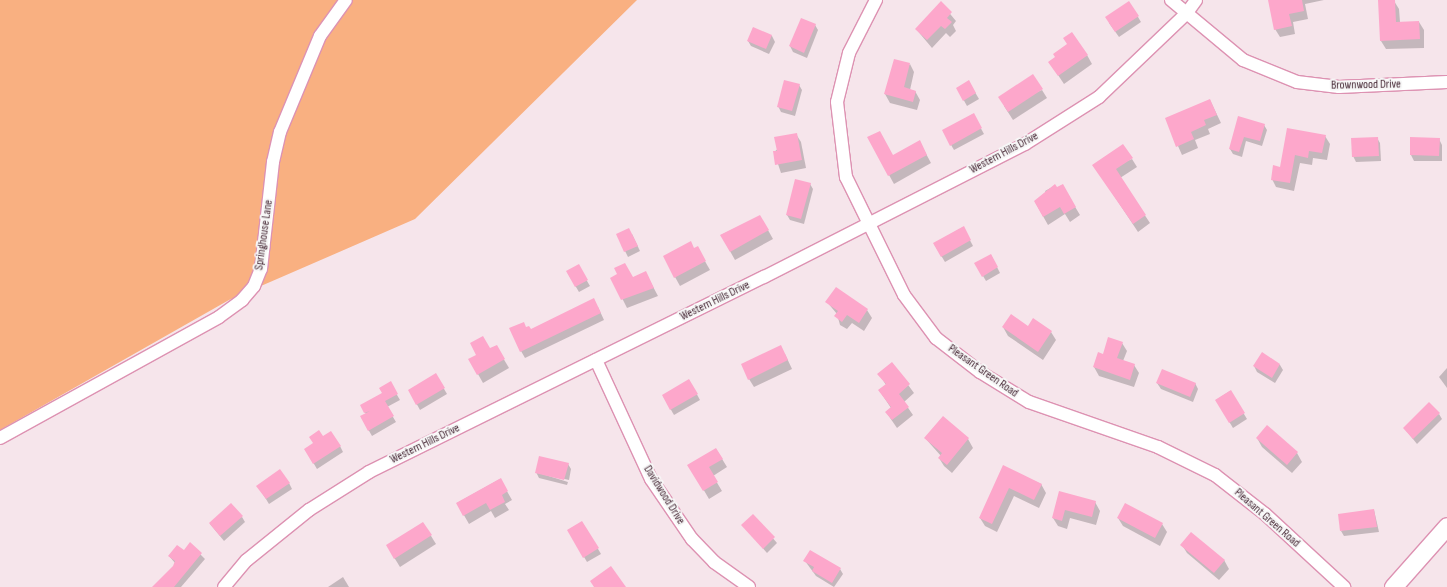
<!DOCTYPE html>
<style>
body{margin:0}
#map{position:relative;width:1447px;height:587px;overflow:hidden;background:#f6e5eb;font-family:"Sofia Sans Condensed",sans-serif}
div>[style]{position:absolute}
.green>*{inset:0;background:#f9b081}
.shadow>*{inset:0;background:#0003}
.building>*{inset:0;background:#fda7cb}
.roads{filter:drop-shadow(1px 0 #dd92b2) drop-shadow(-1px 0 #dd92b2) drop-shadow(0 1px #dd92b2) drop-shadow(0 -1px #dd92b2)}
.minor>*{height:12px;margin:-6px;padding:0 6px;transform-origin:6px;border-radius:6px;background:#fff}
.secondary>*{height:17px;margin:-8.5px;padding:0 8.5px;transform-origin:8.5px;border-radius:8.5px;background:#fff}
span{translate:-50% -50%;white-space:nowrap;text-align:center;line-height:1.15;-webkit-text-stroke:4px #f7f7f7;paint-order:stroke}
.street-label{font-size:12px;color:#462835}
</style>
<div id="map">
<div class="green">
<i style="clip-path:polygon(0 0,637px 0,415px 219px,229px 300px,0 430px)"></i>
</div>
<div class="shadow">
<i style="clip-path:polygon(1269px 0,1324px 0,1305px 4px,1308px 19px,1293px 22px,1295px 34px,1280px 37px,1275px 29px)"></i>
<i style="clip-path:polygon(1394px 1px,1399px 9px,1400px 22px,1419px 22px,1424px 30px,1424px 48px,1386px 49px,1381px 41px)"></i>
<i style="clip-path:polygon(1129px 2px,1141px 22px,1119px 37px,1109px 23px)"></i>
<i style="clip-path:polygon(941px 3px,956px 21px,953px 25px,956px 31px,950px 37px,946px 33px,932px 48px,916px 29px)"></i>
<i style="clip-path:polygon(815px 25px,818px 30px,807px 58px,793px 52px,790px 46px)"></i>
<i style="clip-path:polygon(753px 28px,772px 36px,775px 42px,769px 54px,751px 46px,748px 41px)"></i>
<i style="clip-path:polygon(1087px 55px,1092px 64px,1064px 84px,1050px 63px)"></i>
<i style="clip-path:polygon(910px 64px,914px 72px,910px 90px,915px 91px,920px 100px,917px 110px,890px 103px,885px 94px)"></i>
<i style="clip-path:polygon(969px 82px,979px 99px,967px 106px,957px 88px)"></i>
<i style="clip-path:polygon(799px 85px,802px 90px,795px 116px,781px 112px,778px 106px)"></i>
<i style="clip-path:polygon(1042px 90px,1047px 98px,1013px 120px,1004px 106px)"></i>
<i style="clip-path:polygon(1210px 100px,1221px 123px,1208px 129px,1210px 134px,1195px 140px,1198px 148px,1182px 155px,1166px 119px)"></i>
<i style="clip-path:polygon(973px 114px,984px 134px,954px 150px,943px 131px)"></i>
<i style="clip-path:polygon(1239px 117px,1264px 125px,1267px 130px,1262px 146px,1246px 141px,1242px 157px,1233px 154px,1230px 149px)"></i>
<i style="clip-path:polygon(1288px 129px,1325px 136px,1330px 144px,1327px 160px,1313px 158px,1312px 165px,1300px 163px,1294px 191px,1276px 187px,1272px 179px,1281px 168px)"></i>
<i style="clip-path:polygon(796px 134px,801px 142px,806px 168px,781px 173px,774px 152px)"></i>
<i style="clip-path:polygon(1377px 138px,1380px 143px,1381px 161px,1356px 162px,1353px 156px)"></i>
<i style="clip-path:polygon(1411px 138px,1439px 139px,1442px 145px,1442px 161px,1414px 161px,1411px 155px)"></i>
<i style="clip-path:polygon(924px 150px,931px 163px,894px 184px,889px 175px,893px 156px)"></i>
<i style="clip-path:polygon(1132px 159px,1137px 167px,1120px 178px,1150px 223px,1138px 232px,1099px 173px)"></i>
<i style="clip-path:polygon(810px 184px,813px 189px,804px 224px,790px 220px,787px 215px)"></i>
<i style="clip-path:polygon(1062px 185px,1080px 215px,1070px 222px,1065px 214px,1048px 225px,1035px 202px,1047px 195px,1045px 191px,1054px 186px,1056px 189px)"></i>
<i style="clip-path:polygon(760px 216px,773px 239px,735px 260px,721px 235px)"></i>
<i style="clip-path:polygon(963px 227px,973px 246px,945px 262px,934px 244px)"></i>
<i style="clip-path:polygon(632px 234px,640px 251px,628px 257px,625px 251px)"></i>
<i style="clip-path:polygon(694px 249px,702px 256px,710px 270px,680px 286px,675px 277px)"></i>
<i style="clip-path:polygon(991px 255px,1000px 273px,986px 281px,976px 264px)"></i>
<i style="clip-path:polygon(578px 266px,590px 286px,579px 292px,567px 272px)"></i>
<i style="clip-path:polygon(612px 278px,650px 281px,658px 296px,627px 308px)"></i>
<i style="clip-path:polygon(827px 302px,867px 310px,872px 318px,864px 331px,852px 323px,847px 329px,840px 325px,837px 314px)"></i>
<i style="clip-path:polygon(598px 307px,604px 320px,525px 358px,521px 351px,526px 328px,531px 330px)"></i>
<i style="clip-path:polygon(1033px 320px,1051px 332px,1056px 340px,1043px 360px,1008px 336px,1003px 327px,1028px 327px)"></i>
<i style="clip-path:polygon(1122px 343px,1127px 351px,1123px 361px,1134px 365px,1139px 373px,1134px 387px,1099px 376px,1094px 367px,1098px 354px,1103px 355px)"></i>
<i style="clip-path:polygon(496px 346px,509px 368px,483px 383px,470px 360px)"></i>
<i style="clip-path:polygon(785px 354px,792px 369px,754px 387px,749px 379px)"></i>
<i style="clip-path:polygon(1262px 354px,1280px 365px,1283px 370px,1275px 383px,1257px 372px,1254px 366px)"></i>
<i style="clip-path:polygon(892px 363px,914px 393px,904px 402px,913px 415px,897px 428px,886px 412px,891px 408px,879px 390px,886px 385px,879px 374px)"></i>
<i style="clip-path:polygon(1447px 368px,1447px 388px,1439px 377px)"></i>
<i style="clip-path:polygon(436px 375px,447px 394px,420px 410px,409px 390px)"></i>
<i style="clip-path:polygon(689px 380px,700px 400px,674px 415px,663px 396px)"></i>
<i style="clip-path:polygon(390px 383px,400px 400px,387px 407px,396px 422px,372px 436px,361px 417px,366px 414px,361px 406px,383px 393px)"></i>
<i style="clip-path:polygon(1157px 383px,1195px 383px,1198px 389px,1193px 402px,1161px 389px)"></i>
<i style="clip-path:polygon(1230px 391px,1247px 419px,1233px 428px,1216px 400px)"></i>
<i style="clip-path:polygon(1439px 414px,1442px 419px,1417px 444px,1404px 428px)"></i>
<i style="clip-path:polygon(943px 417px,968px 439px,973px 448px,952px 473px,944px 466px,939px 458px,941px 456px,925px 438px)"></i>
<i style="clip-path:polygon(323px 438px,340px 446px,343px 452px,317px 469px,308px 454px)"></i>
<i style="clip-path:polygon(1257px 438px,1297px 453px,1302px 462px,1292px 473px,1262px 447px)"></i>
<i style="clip-path:polygon(716px 449px,727px 467px,713px 476px,722px 491px,709px 499px,689px 465px)"></i>
<i style="clip-path:polygon(568px 464px,571px 469px,569px 480px,539px 473px,568px 482px,567px 485px,539px 478px,536px 472px)"></i>
<i style="clip-path:polygon(1004px 467px,1041px 484px,1046px 493px,1039px 508px,1014px 496px,997px 532px,985px 526px,980px 518px)"></i>
<i style="clip-path:polygon(500px 479px,512px 500px,505px 504px,509px 510px,495px 518px,491px 511px,469px 524px,457px 503px)"></i>
<i style="clip-path:polygon(289px 483px,292px 489px,269px 504px,261px 491px)"></i>
<i style="clip-path:polygon(1060px 492px,1095px 502px,1100px 511px,1096px 525px,1070px 518px,1067px 529px,1058px 526px,1053px 518px)"></i>
<i style="clip-path:polygon(1374px 510px,1379px 532px,1344px 536px,1341px 531px)"></i>
<i style="clip-path:polygon(753px 515px,777px 543px,767px 553px,743px 525px)"></i>
<i style="clip-path:polygon(242px 517px,245px 522px,224px 541px,210px 524px)"></i>
<i style="clip-path:polygon(1118px 518px,1162px 524px,1167px 532px,1160px 546px,1123px 526px)"></i>
<i style="clip-path:polygon(582px 522px,601px 554px,587px 562px,568px 530px)"></i>
<i style="clip-path:polygon(423px 523px,436px 544px,400px 567px,392px 554px)"></i>
<i style="clip-path:polygon(190px 544px,205px 559px,181px 587px,154px 587px,174px 566px,175px 563px,169px 556px,184px 552px)"></i>
<i style="clip-path:polygon(1182px 545px,1224px 560px,1229px 569px,1219px 580px,1187px 553px)"></i>
<i style="clip-path:polygon(805px 561px,840px 569px,843px 574px,834px 587px,816px 576px)"></i>
<i style="clip-path:polygon(343px 577px,349px 587px,328px 587px)"></i>
</div>
<div class="building">
<i style="clip-path:polygon(1268px 0,1302px 0,1304px 11px,1289px 14px,1292px 26px,1274px 30px)"></i>
<i style="clip-path:polygon(1378px 0,1395px 0,1396px 22px,1419px 21px,1420px 39px,1380px 41px)"></i>
<i style="clip-path:polygon(941px 1px,952px 12px,947px 18px,952px 22px,945px 29px,941px 26px,927px 40px,915px 29px)"></i>
<i style="clip-path:polygon(1129px 1px,1139px 16px,1115px 32px,1105px 17px)"></i>
<i style="clip-path:polygon(801px 18px,816px 24px,804px 53px,789px 46px)"></i>
<i style="clip-path:polygon(753px 27px,772px 35px,766px 49px,747px 41px)"></i>
<i style="clip-path:polygon(1072px 32px,1088px 55px,1058px 76px,1048px 62px,1055px 57px,1053px 54px,1067px 44px,1063px 38px)"></i>
<i style="clip-path:polygon(894px 59px,910px 63px,904px 87px,916px 91px,913px 102px,884px 94px)"></i>
<i style="clip-path:polygon(1033px 74px,1043px 89px,1008px 112px,998px 97px)"></i>
<i style="clip-path:polygon(784px 80px,800px 84px,792px 111px,777px 107px)"></i>
<i style="clip-path:polygon(969px 80px,976px 93px,963px 101px,956px 88px)"></i>
<i style="clip-path:polygon(1210px 99px,1217px 115px,1204px 120px,1206px 125px,1191px 132px,1194px 139px,1176px 147px,1165px 118px)"></i>
<i style="clip-path:polygon(974px 113px,982px 128px,950px 146px,942px 130px)"></i>
<i style="clip-path:polygon(1238px 116px,1265px 124px,1260px 141px,1244px 137px,1239px 152px,1229px 149px)"></i>
<i style="clip-path:polygon(1287px 128px,1326px 135px,1322px 153px,1309px 151px,1308px 158px,1295px 155px,1290px 183px,1271px 180px,1273px 165px,1280px 167px)"></i>
<i style="clip-path:polygon(880px 131px,893px 155px,920px 140px,927px 155px,888px 176px,867px 137px)"></i>
<i style="clip-path:polygon(797px 133px,802px 160px,775px 165px,773px 151px,777px 151px,774px 137px)"></i>
<i style="clip-path:polygon(1378px 137px,1379px 156px,1352px 157px,1351px 138px)"></i>
<i style="clip-path:polygon(1410px 137px,1440px 138px,1439px 156px,1410px 155px)"></i>
<i style="clip-path:polygon(1123px 144px,1133px 158px,1116px 169px,1146px 215px,1133px 224px,1092px 165px)"></i>
<i style="clip-path:polygon(795px 179px,811px 183px,801px 219px,786px 215px)"></i>
<i style="clip-path:polygon(1055px 184px,1057px 187px,1063px 184px,1076px 207px,1064px 214px,1060px 207px,1043px 217px,1034px 201px)"></i>
<i style="clip-path:polygon(760px 215px,769px 230px,730px 252px,720px 235px)"></i>
<i style="clip-path:polygon(964px 226px,971px 240px,941px 257px,933px 243px)"></i>
<i style="clip-path:polygon(629px 228px,638px 246px,624px 252px,616px 234px)"></i>
<i style="clip-path:polygon(691px 241px,694px 248px,698px 246px,706px 261px,674px 278px,663px 256px)"></i>
<i style="clip-path:polygon(991px 254px,998px 267px,982px 277px,974px 263px)"></i>
<i style="clip-path:polygon(625px 263px,633px 277px,646px 271px,654px 288px,621px 300px,610px 278px,617px 274px,614px 268px)"></i>
<i style="clip-path:polygon(579px 264px,588px 280px,575px 287px,566px 271px)"></i>
<i style="clip-path:polygon(836px 287px,868px 309px,859px 323px,847px 315px,842px 322px,834px 316px,838px 311px,825px 302px)"></i>
<i style="clip-path:polygon(594px 298px,601px 313px,520px 352px,509px 328px,524px 322px,526px 327px,529px 326px,531px 329px)"></i>
<i style="clip-path:polygon(1011px 314px,1028px 326px,1033px 318px,1052px 331px,1038px 352px,1002px 327px)"></i>
<i style="clip-path:polygon(483px 336px,490px 348px,497px 345px,505px 359px,477px 375px,468px 359px,476px 355px,470px 343px)"></i>
<i style="clip-path:polygon(1108px 337px,1123px 342px,1117px 358px,1135px 364px,1130px 380px,1093px 367px,1098px 352px,1103px 354px)"></i>
<i style="clip-path:polygon(781px 345px,788px 360px,748px 380px,741px 364px)"></i>
<i style="clip-path:polygon(1262px 352px,1280px 364px,1272px 378px,1253px 366px)"></i>
<i style="clip-path:polygon(892px 362px,910px 384px,899px 394px,909px 407px,892px 420px,885px 412px,891px 407px,878px 390px,886px 384px,877px 374px)"></i>
<i style="clip-path:polygon(1162px 369px,1196px 383px,1190px 397px,1156px 383px)"></i>
<i style="clip-path:polygon(436px 373px,445px 388px,416px 405px,408px 390px)"></i>
<i style="clip-path:polygon(689px 379px,698px 394px,670px 410px,662px 395px)"></i>
<i style="clip-path:polygon(391px 381px,398px 394px,385px 401px,394px 416px,368px 431px,360px 416px,370px 411px,364px 413px,360px 405px,382px 393px,379px 388px)"></i>
<i style="clip-path:polygon(1231px 390px,1245px 413px,1229px 423px,1215px 400px)"></i>
<i style="clip-path:polygon(1429px 402px,1440px 413px,1413px 439px,1403px 428px)"></i>
<i style="clip-path:polygon(943px 416px,969px 438px,947px 465px,938px 458px,942px 453px,924px 438px)"></i>
<i style="clip-path:polygon(1267px 425px,1298px 452px,1287px 465px,1256px 438px)"></i>
<i style="clip-path:polygon(319px 430px,323px 436px,331px 431px,341px 446px,313px 464px,304px 449px,313px 443px,309px 437px)"></i>
<i style="clip-path:polygon(716px 448px,723px 459px,709px 467px,718px 482px,703px 491px,687px 465px)"></i>
<i style="clip-path:polygon(539px 456px,569px 463px,564px 480px,535px 473px)"></i>
<i style="clip-path:polygon(1003px 465px,1042px 484px,1034px 500px,1009px 488px,992px 524px,979px 518px)"></i>
<i style="clip-path:polygon(280px 469px,290px 483px,266px 499px,256px 486px)"></i>
<i style="clip-path:polygon(501px 478px,508px 491px,502px 495px,505px 502px,490px 510px,486px 503px,463px 516px,456px 503px)"></i>
<i style="clip-path:polygon(1059px 491px,1096px 501px,1092px 517px,1065px 510px,1062px 521px,1052px 518px)"></i>
<i style="clip-path:polygon(231px 503px,243px 516px,220px 536px,209px 523px)"></i>
<i style="clip-path:polygon(1125px 503px,1163px 523px,1155px 538px,1117px 518px)"></i>
<i style="clip-path:polygon(1374px 509px,1377px 527px,1340px 531px,1338px 514px)"></i>
<i style="clip-path:polygon(753px 514px,775px 537px,763px 549px,741px 525px)"></i>
<i style="clip-path:polygon(582px 521px,599px 548px,583px 558px,567px 530px)"></i>
<i style="clip-path:polygon(423px 522px,432px 535px,394px 559px,386px 545px)"></i>
<i style="clip-path:polygon(1191px 532px,1225px 560px,1214px 573px,1180px 545px)"></i>
<i style="clip-path:polygon(190px 542px,202px 553px,174px 587px,152px 587px,173px 566px,175px 561px,168px 556px,177px 545px,184px 550px)"></i>
<i style="clip-path:polygon(810px 550px,841px 568px,832px 583px,812px 571px,814px 567px,803px 561px)"></i>
<i style="clip-path:polygon(611px 566px,626px 587px,594px 587px,590px 581px)"></i>
</div>
<div class="roads">
<div class="minor">
<i style="left:876px;top:0;width:59px;rotate:117deg"></i>
<i style="left:849px;top:53px;width:50px;rotate:103.8deg"></i>
<i style="left:837px;top:102px;width:76px;rotate:83.2deg"></i>
<i style="left:846px;top:177px;width:131px;rotate:63.8deg"></i>
<i style="left:904px;top:295px;width:54px;rotate:53.3deg"></i>
<i style="left:936px;top:338px;width:56px;rotate:37.7deg"></i>
<i style="left:980px;top:372px;width:57px;rotate:31.5deg"></i>
<i style="left:1029px;top:402px;width:137px;rotate:19.2deg"></i>
<i style="left:1158px;top:447px;width:64px;rotate:26.2deg"></i>
<i style="left:1215px;top:475px;width:63px;rotate:38deg"></i>
<i style="left:1265px;top:514px;width:108px;rotate:42.7deg"></i>
<i style="left:1171px;top:0;width:94px;rotate:39.8deg"></i>
<i style="left:1243px;top:60px;width:58px;rotate:22.2deg"></i>
<i style="left:1297px;top:82px;width:42px;rotate:6.8deg"></i>
<i style="left:1339px;top:87px;width:108px;rotate:-2.7deg"></i>
<i style="left:596px;top:360px;width:131px;rotate:65.2deg"></i>
<i style="left:651px;top:479px;width:73px;rotate:55.7deg"></i>
<i style="left:692px;top:539px;width:32px;rotate:46deg"></i>
<i style="left:714px;top:562px;width:43px;rotate:35.5deg"></i>
<i style="left:0;top:438px;width:250px;rotate:-28.9deg"></i>
<i style="left:219px;top:317px;width:29px;rotate:-36deg"></i>
<i style="left:242px;top:300px;width:18px;rotate:-49deg"></i>
<i style="left:254px;top:286px;width:18px;rotate:-68deg"></i>
<i style="left:261px;top:269px;width:108px;rotate:-83.6deg"></i>
<i style="left:273px;top:162px;width:31px;rotate:-77deg"></i>
<i style="left:280px;top:132px;width:104px;rotate:-67.4deg"></i>
<i style="left:320px;top:36px;width:44px;rotate:-54.2deg"></i>
<i style="left:224px;top:587px;width:35px;rotate:-50deg"></i>
<i style="left:247px;top:560px;width:80px;rotate:-38.9deg"></i>
<i style="left:309px;top:510px;width:71px;rotate:-32.3deg"></i>
<i style="left:369px;top:472px;width:441px;rotate:-26.3deg"></i>
<i style="left:764px;top:277px;width:293px;rotate:-27deg"></i>
<i style="left:1025px;top:144px;width:88px;rotate:-32.4deg"></i>
<i style="left:1099px;top:97px;width:120px;rotate:-43.7deg"></i>
<i style="left:1186px;top:14px;width:17px;rotate:-54deg"></i>
</div>
<div class="secondary">
<i style="left:1393px;top:587px;width:81px;rotate:-48.5deg"></i>
</div>
</div>
<div class="street-label">
<span style="left:1366px;top:85px;rotate:-1deg">Brownwood Drive</span>
<span style="left:1004px;top:153px;rotate:-28deg">Western Hills Drive</span>
<span style="left:264px;top:235px;rotate:-82deg">Springhouse Lane</span>
<span style="left:715px;top:301px;rotate:-26deg">Western Hills Drive</span>
<span style="left:983px;top:371px;rotate:35deg">Pleasant Green Road</span>
<span style="left:425px;top:444px;rotate:-26deg">Western Hills Drive</span>
<span style="left:664px;top:495px;rotate:58deg">Davidwood Drive</span>
<span style="left:1267px;top:518px;rotate:41deg">Pleasant Green Road</span>
</div>
</div>
